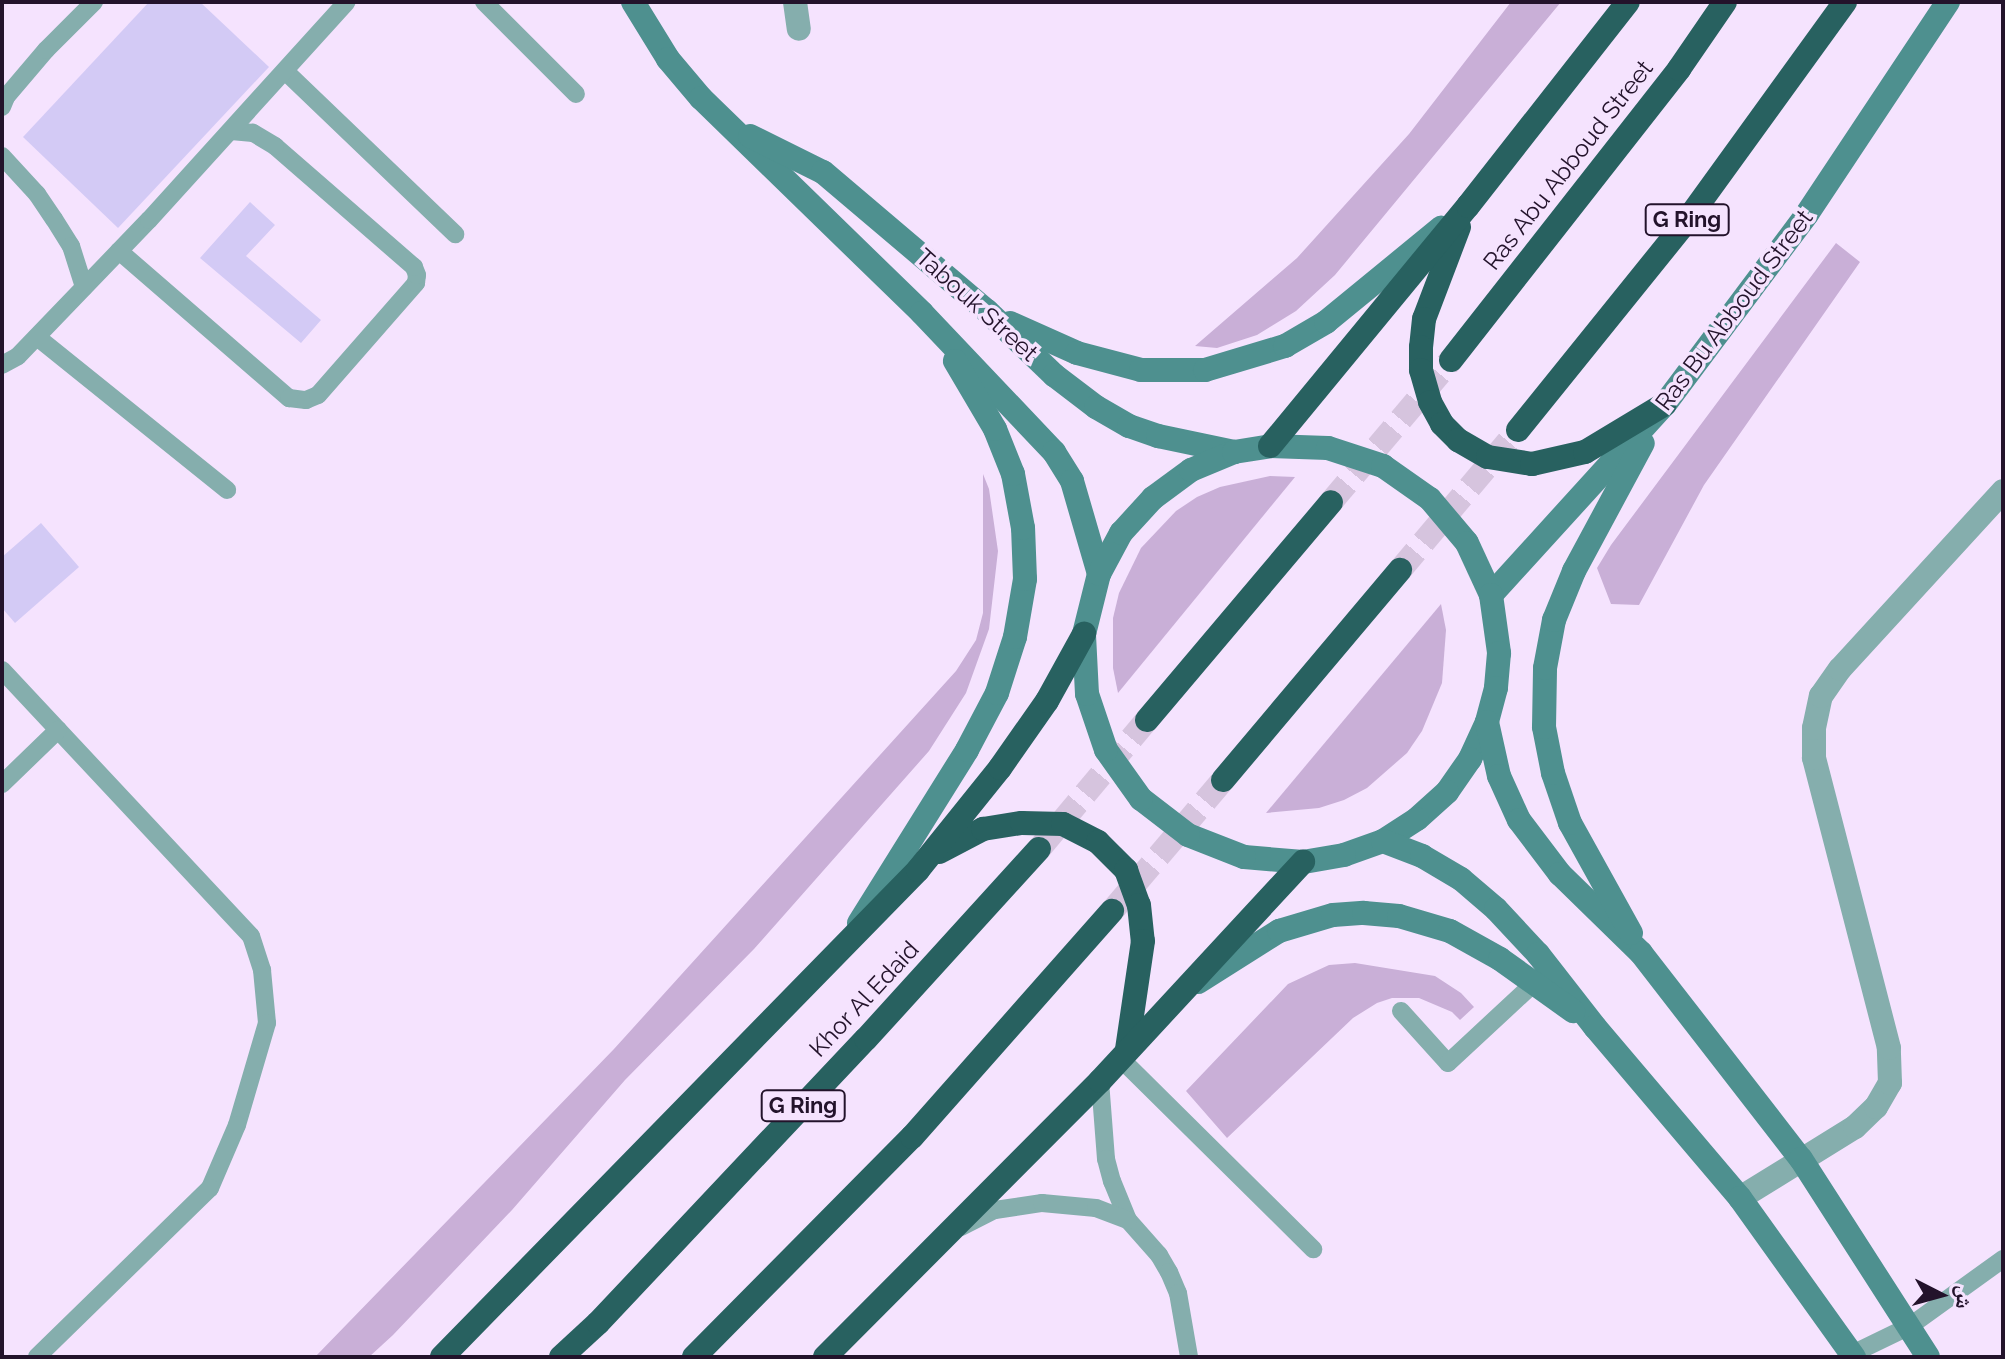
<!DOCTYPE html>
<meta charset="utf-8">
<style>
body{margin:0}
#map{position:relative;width:2005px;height:1359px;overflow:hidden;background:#f5e3fe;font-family:Raleway,"Noto Naskh Arabic",sans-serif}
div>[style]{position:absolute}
.green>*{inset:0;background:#c9afd7}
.building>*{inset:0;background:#d3caf5}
.highway-tunnel>*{height:24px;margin-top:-12px;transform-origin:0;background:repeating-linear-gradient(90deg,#d6c4de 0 24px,transparent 0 36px)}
.lane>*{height:18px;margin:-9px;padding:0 9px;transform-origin:9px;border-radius:9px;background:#85aead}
.street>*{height:24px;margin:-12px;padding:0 12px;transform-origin:12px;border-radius:12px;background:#85aead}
.secondary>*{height:24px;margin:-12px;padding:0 12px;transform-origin:12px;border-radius:12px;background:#4e908f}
.highway>*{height:24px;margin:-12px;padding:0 12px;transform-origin:12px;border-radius:12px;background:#286160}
span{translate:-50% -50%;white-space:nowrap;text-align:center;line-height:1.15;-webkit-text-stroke:7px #f5e3fe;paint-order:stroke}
.shield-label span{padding:2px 6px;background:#f5e3fe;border:2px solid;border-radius:6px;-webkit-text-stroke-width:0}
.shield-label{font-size:22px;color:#23132b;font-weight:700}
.street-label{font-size:24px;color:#23132b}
.frame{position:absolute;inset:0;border:4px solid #23132b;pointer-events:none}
.north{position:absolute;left:1901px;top:1255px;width:80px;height:80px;-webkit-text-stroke:6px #f5e3fe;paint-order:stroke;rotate:96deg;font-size:22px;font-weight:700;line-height:32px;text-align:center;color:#23132b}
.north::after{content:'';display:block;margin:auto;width:28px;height:36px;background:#23132b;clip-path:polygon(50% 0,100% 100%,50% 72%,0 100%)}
</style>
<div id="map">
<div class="green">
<i style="clip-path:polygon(1511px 2px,1561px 2px,1335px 275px,1296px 311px,1257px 335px,1217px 348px,1195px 346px,1297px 258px,1409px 134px)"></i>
<i style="clip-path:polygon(1836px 243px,1860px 262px,1704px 485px,1639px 605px,1611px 604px,1597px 568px,1611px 545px)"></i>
<i style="clip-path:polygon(983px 474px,989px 489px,998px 551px,989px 629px,966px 693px,929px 751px,754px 949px,625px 1080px,512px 1210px,393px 1335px,369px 1357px,315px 1357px,614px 1049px,956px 671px,976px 640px,983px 613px)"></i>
<i style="clip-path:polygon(1270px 476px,1295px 477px,1118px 693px,1113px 668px,1113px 618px,1119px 593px,1141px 548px,1176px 511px,1197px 497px,1220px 487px)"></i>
<i style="clip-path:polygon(1441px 604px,1446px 630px,1442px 683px,1422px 731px,1407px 753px,1367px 788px,1344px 800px,1319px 808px,1266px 813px)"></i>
<i style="clip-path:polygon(1355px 963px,1435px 976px,1461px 993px,1474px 1007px,1460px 1020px,1452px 1012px,1419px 998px,1392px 998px,1377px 1003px,1353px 1018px,1227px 1138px,1186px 1091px,1288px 984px,1329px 965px)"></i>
</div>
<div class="building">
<i style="clip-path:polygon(149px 2px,200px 2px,269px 67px,118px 228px,23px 137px)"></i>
<i style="clip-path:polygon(250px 202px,275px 225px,246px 256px,321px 320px,301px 343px,200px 258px)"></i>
<i style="clip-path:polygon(41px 523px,79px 567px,15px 623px,2px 608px,2px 557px)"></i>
</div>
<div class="highway-tunnel">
<i style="left:1331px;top:502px;width:186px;rotate:-49.8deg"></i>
<i style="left:1400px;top:570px;width:183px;rotate:-49.9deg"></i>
<i style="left:1039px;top:849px;width:168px;rotate:-50.1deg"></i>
<i style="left:1112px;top:911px;width:172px;rotate:-49.7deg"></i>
</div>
<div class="lane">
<i style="left:484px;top:2px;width:130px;rotate:45deg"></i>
<i style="left:285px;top:71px;width:236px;rotate:43.8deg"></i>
<i style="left:2px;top:107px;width:11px;rotate:-68deg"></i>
<i style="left:6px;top:97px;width:62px;rotate:-49.6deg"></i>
<i style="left:46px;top:50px;width:68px;rotate:-45deg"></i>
<i style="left:2px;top:156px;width:52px;rotate:47.4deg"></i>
<i style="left:37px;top:194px;width:30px;rotate:56deg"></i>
<i style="left:54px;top:219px;width:32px;rotate:58deg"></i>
<i style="left:71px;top:246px;width:43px;rotate:72.4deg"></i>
<i style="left:119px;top:251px;width:225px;rotate:40.9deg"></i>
<i style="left:289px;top:398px;width:17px;rotate:7deg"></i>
<i style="left:306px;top:400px;width:13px;rotate:-23deg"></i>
<i style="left:318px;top:395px;width:149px;rotate:-48.8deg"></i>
<i style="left:416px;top:283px;width:8px;rotate:-83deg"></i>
<i style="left:417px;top:275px;width:9px;rotate:-111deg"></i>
<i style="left:414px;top:267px;width:184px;rotate:-139deg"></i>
<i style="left:275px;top:146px;width:26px;rotate:-149deg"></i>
<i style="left:253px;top:133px;width:22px;rotate:-175deg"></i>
<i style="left:37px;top:337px;width:244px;rotate:38.8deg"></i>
<i style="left:2px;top:365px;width:18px;rotate:-29deg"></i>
<i style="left:18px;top:356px;width:189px;rotate:-46.1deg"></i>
<i style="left:149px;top:220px;width:294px;rotate:-47.8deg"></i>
<i style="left:2px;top:670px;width:364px;rotate:46.9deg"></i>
<i style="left:251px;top:936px;width:36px;rotate:72deg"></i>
<i style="left:262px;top:970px;width:53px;rotate:84.6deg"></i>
<i style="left:267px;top:1023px;width:106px;rotate:106.4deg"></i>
<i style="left:237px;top:1125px;width:69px;rotate:113.2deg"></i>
<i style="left:210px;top:1188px;width:242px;rotate:135.7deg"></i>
<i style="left:2px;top:784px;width:78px;rotate:-44deg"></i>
<i style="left:1401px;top:1011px;width:70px;rotate:47.9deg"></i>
<i style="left:1448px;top:1063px;width:117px;rotate:-42.9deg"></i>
<i style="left:1120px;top:1058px;width:272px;rotate:44.7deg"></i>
<i style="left:1100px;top:1081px;width:78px;rotate:85.6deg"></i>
<i style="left:1106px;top:1159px;width:23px;rotate:75deg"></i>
<i style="left:1112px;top:1181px;width:42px;rotate:67.7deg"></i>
<i style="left:1128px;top:1220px;width:47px;rotate:48.5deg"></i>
<i style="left:1159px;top:1255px;width:20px;rotate:60deg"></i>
<i style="left:1169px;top:1272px;width:23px;rotate:67deg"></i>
<i style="left:1178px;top:1293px;width:65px;rotate:80.2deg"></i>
<i style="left:961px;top:1227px;width:38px;rotate:-27deg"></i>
<i style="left:995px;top:1210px;width:48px;rotate:-8.5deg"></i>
<i style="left:1042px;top:1203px;width:54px;rotate:5.3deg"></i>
<i style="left:1096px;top:1208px;width:34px;rotate:21deg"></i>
<i style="left:1852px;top:1354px;width:64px;rotate:-25.8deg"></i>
<i style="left:1910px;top:1326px;width:115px;rotate:-35.8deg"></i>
</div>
<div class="street">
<i style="left:795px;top:2px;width:27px;rotate:82deg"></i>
<i style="left:1740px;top:1198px;width:135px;rotate:-31.7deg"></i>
<i style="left:1855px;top:1127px;width:29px;rotate:-44deg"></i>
<i style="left:1876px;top:1107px;width:28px;rotate:-60deg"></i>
<i style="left:1890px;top:1083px;width:35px;rotate:-92deg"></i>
<i style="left:1889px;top:1048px;width:300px;rotate:-104.5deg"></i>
<i style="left:1814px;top:758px;width:30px;rotate:-90deg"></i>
<i style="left:1814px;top:728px;width:33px;rotate:-78deg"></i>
<i style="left:1821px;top:696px;width:33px;rotate:-55deg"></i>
<i style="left:1840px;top:669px;width:241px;rotate:-47.5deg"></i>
</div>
<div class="secondary">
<i style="left:633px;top:2px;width:67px;rotate:58.4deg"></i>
<i style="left:668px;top:59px;width:51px;rotate:49.8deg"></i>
<i style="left:701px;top:98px;width:308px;rotate:44.2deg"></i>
<i style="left:922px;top:313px;width:192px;rotate:46.5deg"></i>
<i style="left:1054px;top:452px;width:34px;rotate:58deg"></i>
<i style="left:1072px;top:481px;width:97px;rotate:73.8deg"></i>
<i style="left:750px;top:136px;width:81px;rotate:26.3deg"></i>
<i style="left:823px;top:172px;width:215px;rotate:40.3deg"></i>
<i style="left:987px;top:311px;width:93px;rotate:43.7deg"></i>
<i style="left:1054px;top:375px;width:53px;rotate:37.3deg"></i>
<i style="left:1096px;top:407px;width:38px;rotate:30deg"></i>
<i style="left:1129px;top:426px;width:31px;rotate:19deg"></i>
<i style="left:1158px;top:436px;width:78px;rotate:11.9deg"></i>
<i style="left:1010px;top:323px;width:73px;rotate:24.1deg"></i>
<i style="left:1077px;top:353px;width:66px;rotate:14.9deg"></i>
<i style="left:1141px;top:370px;width:64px"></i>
<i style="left:1205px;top:370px;width:84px;rotate:-16.7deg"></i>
<i style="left:1285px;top:346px;width:48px;rotate:-30.3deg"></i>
<i style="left:1326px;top:322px;width:149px;rotate:-39.3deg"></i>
<i style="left:1491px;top:595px;width:258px;rotate:-47.7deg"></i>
<i style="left:1665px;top:404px;width:237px;rotate:-53.2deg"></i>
<i style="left:1807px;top:214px;width:255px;rotate:-56.4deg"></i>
<i style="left:1487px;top:722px;width:41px;rotate:114.7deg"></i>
<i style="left:1470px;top:759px;width:40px;rotate:124.9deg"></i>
<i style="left:1447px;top:792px;width:40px;rotate:138deg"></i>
<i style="left:1417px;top:819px;width:40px;rotate:147.1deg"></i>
<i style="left:1383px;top:841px;width:41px;rotate:160.3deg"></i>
<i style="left:1344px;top:855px;width:42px;rotate:170.3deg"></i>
<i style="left:1303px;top:862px;width:59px;rotate:-175.2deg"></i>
<i style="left:1244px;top:857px;width:60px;rotate:-158.6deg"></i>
<i style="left:1188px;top:835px;width:59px;rotate:-142.5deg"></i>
<i style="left:1141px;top:799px;width:60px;rotate:-125.5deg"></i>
<i style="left:1106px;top:750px;width:59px;rotate:-108.7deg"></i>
<i style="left:1087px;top:694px;width:60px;rotate:-92.9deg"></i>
<i style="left:1084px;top:634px;width:62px;rotate:-76deg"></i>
<i style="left:1099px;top:574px;width:47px;rotate:-61.8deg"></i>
<i style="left:1121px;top:533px;width:47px;rotate:-47.6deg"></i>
<i style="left:1153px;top:498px;width:47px;rotate:-36.4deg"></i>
<i style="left:1191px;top:470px;width:47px;rotate:-22.7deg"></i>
<i style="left:1234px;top:452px;width:36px;rotate:-9deg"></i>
<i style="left:1270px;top:446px;width:58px;rotate:2deg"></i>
<i style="left:1328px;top:448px;width:58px;rotate:18.1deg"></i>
<i style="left:1383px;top:466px;width:57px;rotate:35.1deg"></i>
<i style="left:1430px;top:499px;width:57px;rotate:49.9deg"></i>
<i style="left:1467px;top:543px;width:57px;rotate:65.2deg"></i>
<i style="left:1491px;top:595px;width:59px;rotate:82.1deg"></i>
<i style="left:1499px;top:653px;width:35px;rotate:95deg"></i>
<i style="left:1496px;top:688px;width:35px;rotate:105deg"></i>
<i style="left:1487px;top:722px;width:55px;rotate:77.5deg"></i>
<i style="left:1499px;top:776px;width:48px;rotate:65.6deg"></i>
<i style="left:1519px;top:820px;width:68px;rotate:52.8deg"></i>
<i style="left:1560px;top:874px;width:113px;rotate:44.3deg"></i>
<i style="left:1641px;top:953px;width:261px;rotate:52.2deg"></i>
<i style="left:1801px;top:1159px;width:235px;rotate:57.3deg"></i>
<i style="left:1383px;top:841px;width:42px;rotate:21deg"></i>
<i style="left:1422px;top:856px;width:45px;rotate:30.5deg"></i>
<i style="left:1461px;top:879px;width:46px;rotate:40.6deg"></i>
<i style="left:1496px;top:909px;width:62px;rotate:47deg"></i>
<i style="left:1538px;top:954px;width:93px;rotate:52deg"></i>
<i style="left:1595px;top:1027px;width:224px;rotate:49.7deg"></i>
<i style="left:1740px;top:1198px;width:196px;rotate:54.4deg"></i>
<i style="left:859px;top:923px;width:204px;rotate:-58deg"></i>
<i style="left:967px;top:750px;width:64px;rotate:-62.2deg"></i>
<i style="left:997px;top:693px;width:59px;rotate:-72.2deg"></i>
<i style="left:1015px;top:637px;width:59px;rotate:-80.2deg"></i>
<i style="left:1025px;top:579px;width:51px;rotate:-92.2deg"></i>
<i style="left:1023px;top:528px;width:55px;rotate:-100.5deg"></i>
<i style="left:1013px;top:474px;width:48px;rotate:-111.8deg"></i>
<i style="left:995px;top:429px;width:79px;rotate:-120.5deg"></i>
<i style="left:1631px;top:933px;width:126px;rotate:-119deg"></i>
<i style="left:1570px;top:823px;width:53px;rotate:-108.8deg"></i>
<i style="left:1553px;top:773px;width:47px;rotate:-101.1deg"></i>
<i style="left:1544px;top:727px;width:59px;rotate:-89deg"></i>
<i style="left:1545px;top:668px;width:49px;rotate:-79.4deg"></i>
<i style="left:1554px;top:620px;width:53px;rotate:-67.8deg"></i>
<i style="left:1574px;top:571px;width:145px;rotate:-61.7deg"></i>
<i style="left:1198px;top:982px;width:96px;rotate:-32.2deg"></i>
<i style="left:1279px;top:931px;width:56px;rotate:-16.5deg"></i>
<i style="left:1333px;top:915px;width:31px;rotate:-4deg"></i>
<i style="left:1364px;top:913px;width:35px;rotate:5deg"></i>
<i style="left:1399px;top:916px;width:53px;rotate:16.4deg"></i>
<i style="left:1450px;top:931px;width:57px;rotate:29.2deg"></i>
<i style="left:1500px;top:959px;width:90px;rotate:35.5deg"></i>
</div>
<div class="highway">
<i style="left:1459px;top:227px;width:98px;rotate:110.8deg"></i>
<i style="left:1424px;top:319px;width:28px;rotate:96deg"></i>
<i style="left:1421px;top:347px;width:23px;rotate:90deg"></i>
<i style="left:1421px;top:370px;width:33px;rotate:74deg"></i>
<i style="left:1430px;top:402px;width:25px;rotate:61deg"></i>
<i style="left:1442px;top:424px;width:23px;rotate:45deg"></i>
<i style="left:1458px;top:440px;width:34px;rotate:30deg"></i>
<i style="left:1488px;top:457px;width:45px;rotate:9deg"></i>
<i style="left:1532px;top:464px;width:54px;rotate:-12.8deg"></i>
<i style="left:1585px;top:452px;width:93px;rotate:-31deg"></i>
<i style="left:1451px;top:360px;width:370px;rotate:-51.9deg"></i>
<i style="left:1679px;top:69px;width:81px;rotate:-55.5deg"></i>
<i style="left:1518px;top:430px;width:266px;rotate:-51.1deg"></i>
<i style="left:1685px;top:223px;width:273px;rotate:-54.1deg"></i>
<i style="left:1270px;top:446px;width:311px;rotate:-50.5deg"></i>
<i style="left:1468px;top:206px;width:259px;rotate:-51.9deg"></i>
<i style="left:1147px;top:720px;width:285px;rotate:-49.8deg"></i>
<i style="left:1223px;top:780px;width:275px;rotate:-49.9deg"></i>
<i style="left:939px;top:852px;width:50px;rotate:-27.6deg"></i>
<i style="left:983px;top:829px;width:39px;rotate:-9deg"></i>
<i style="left:1022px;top:823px;width:41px;rotate:1.4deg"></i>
<i style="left:1063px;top:824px;width:39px;rotate:27deg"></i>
<i style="left:1098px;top:842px;width:40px;rotate:45deg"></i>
<i style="left:1126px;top:870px;width:37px;rotate:70deg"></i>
<i style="left:1139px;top:905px;width:36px;rotate:84deg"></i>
<i style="left:1143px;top:941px;width:110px;rotate:98.4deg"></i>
<i style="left:442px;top:1357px;width:681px;rotate:-45.65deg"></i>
<i style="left:918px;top:870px;width:131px;rotate:-51.2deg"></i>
<i style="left:1000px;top:768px;width:82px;rotate:-55deg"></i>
<i style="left:1047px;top:701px;width:77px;rotate:-61.1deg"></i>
<i style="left:561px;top:1357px;width:50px;rotate:-42.6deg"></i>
<i style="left:598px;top:1323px;width:390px;rotate:-46.7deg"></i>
<i style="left:866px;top:1039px;width:257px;rotate:-47.7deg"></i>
<i style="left:694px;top:1357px;width:310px;rotate:-45.3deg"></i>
<i style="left:912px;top:1137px;width:302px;rotate:-48.5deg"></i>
<i style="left:825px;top:1357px;width:390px;rotate:-45.1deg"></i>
<i style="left:1100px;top:1081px;width:299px;rotate:-47.2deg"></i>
</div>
<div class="shield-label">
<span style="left:1687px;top:220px">G Ring</span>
<span style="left:803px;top:1106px">G Ring</span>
</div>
<div class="street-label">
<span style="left:1568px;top:165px;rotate:-52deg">Ras Abu Abboud Street</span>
<span style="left:977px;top:305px;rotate:42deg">Tabouk Street</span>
<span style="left:1734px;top:310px;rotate:-53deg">Ras Bu Abboud Street</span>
<span style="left:864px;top:999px;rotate:-47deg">Khor Al Edaid</span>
</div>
<div class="frame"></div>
<div class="north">ش</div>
</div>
